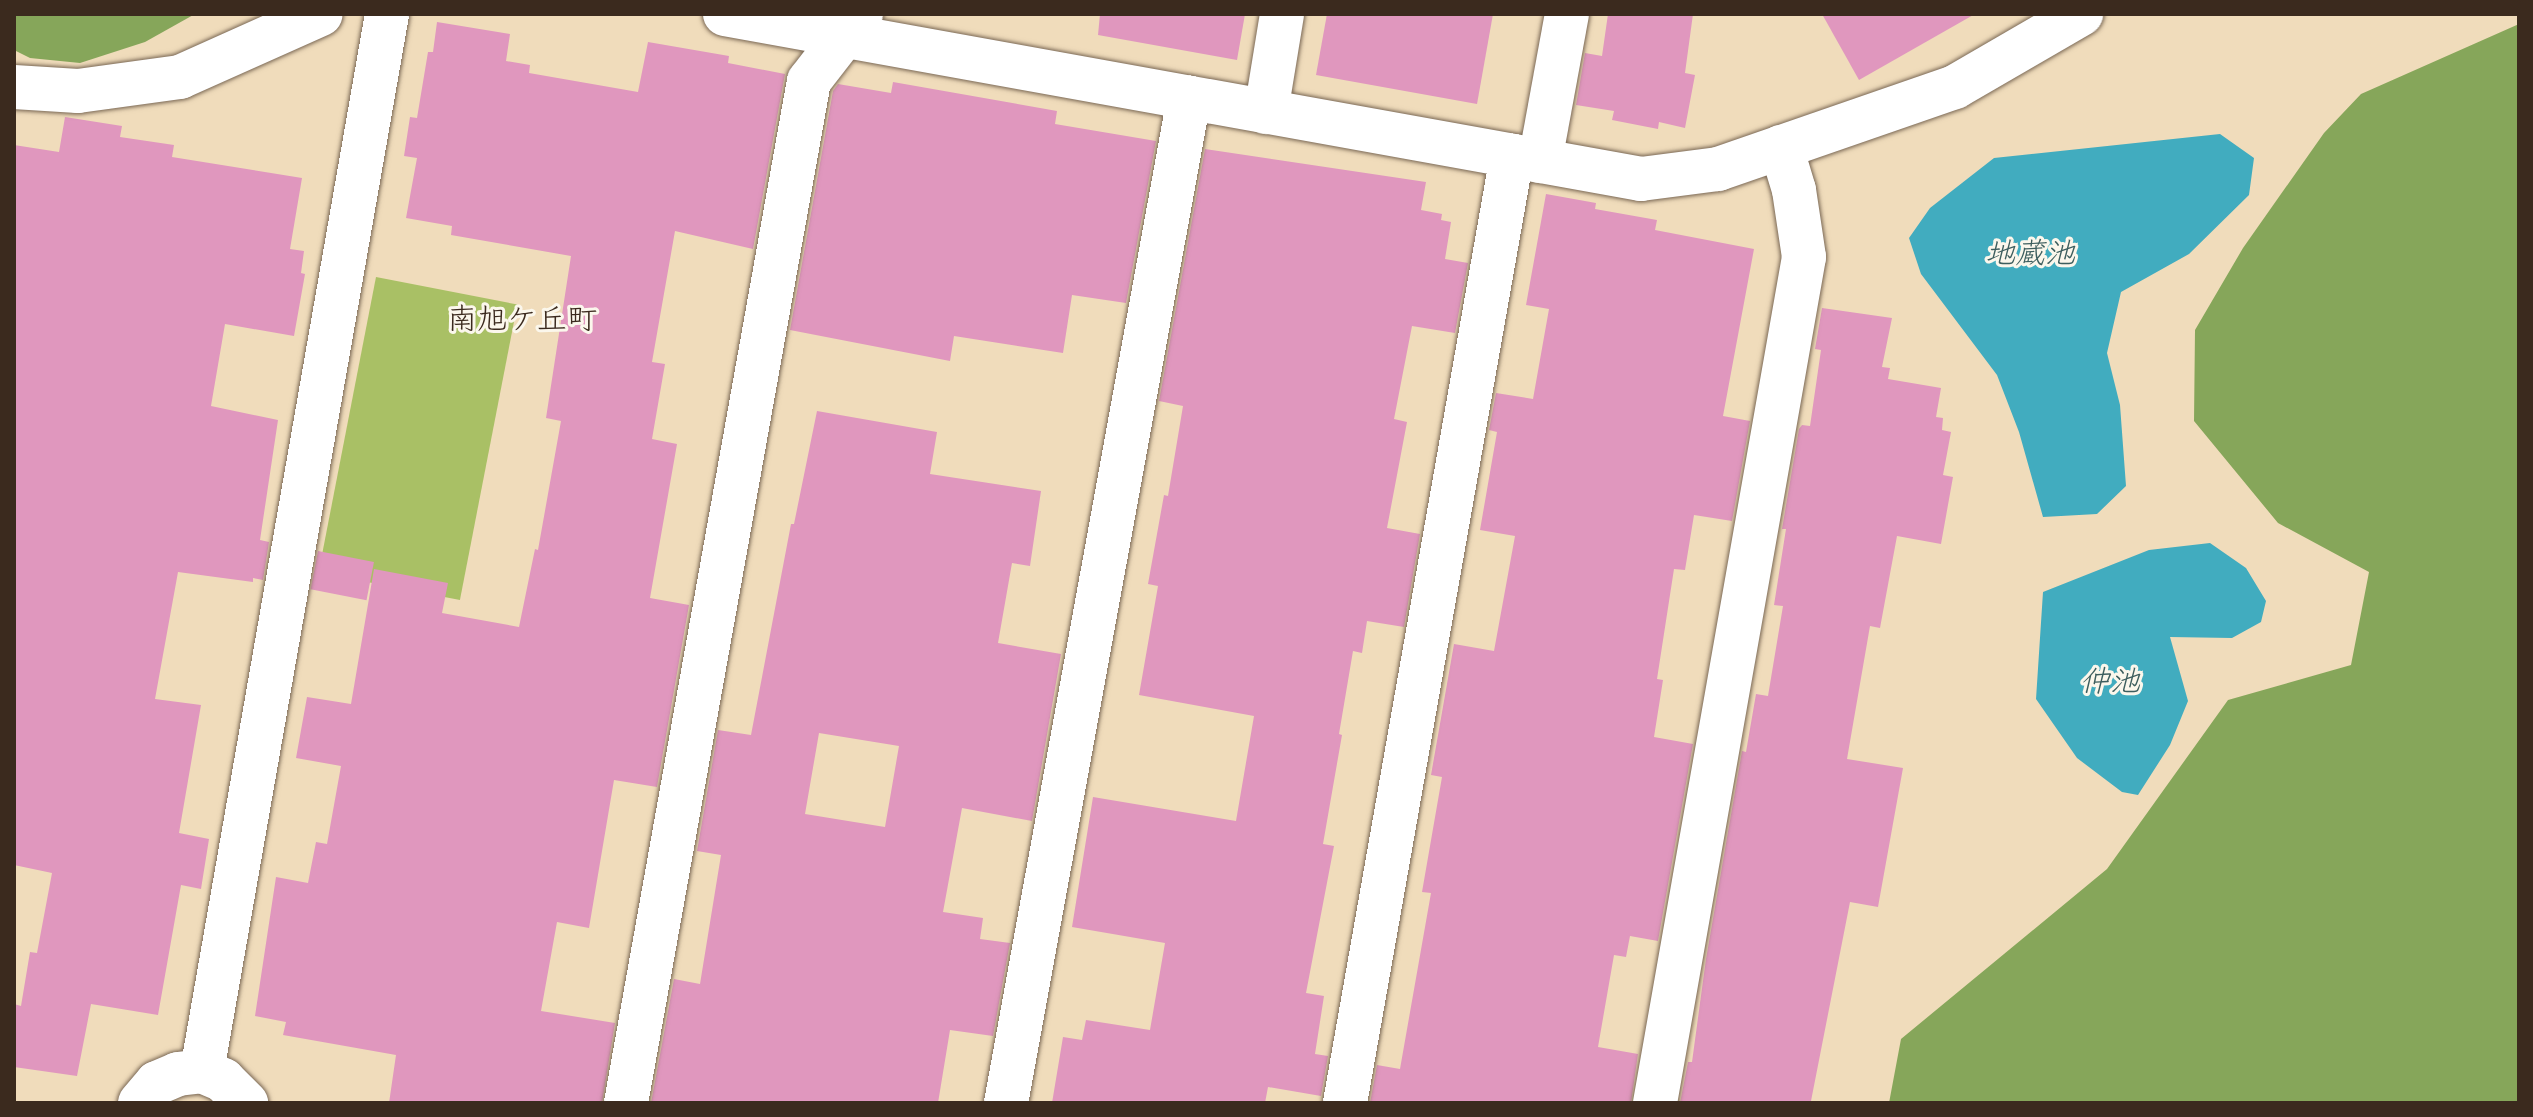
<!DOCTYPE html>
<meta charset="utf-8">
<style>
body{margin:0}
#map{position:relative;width:2533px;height:1117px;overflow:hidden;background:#f0dcbb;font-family:Kalam,"Klee One",sans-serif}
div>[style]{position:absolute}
.green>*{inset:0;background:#a9c065;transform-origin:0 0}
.forest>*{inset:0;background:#86a65a}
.water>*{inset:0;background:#41acbf}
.building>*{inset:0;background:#e097be;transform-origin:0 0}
.roads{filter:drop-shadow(0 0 2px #7a6855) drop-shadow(0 0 2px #7a6855)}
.minor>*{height:44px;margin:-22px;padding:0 22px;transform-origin:22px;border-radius:22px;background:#fff}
.tertiary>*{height:44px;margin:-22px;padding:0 22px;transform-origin:22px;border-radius:22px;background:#fff}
span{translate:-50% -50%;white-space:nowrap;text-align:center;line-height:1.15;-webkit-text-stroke:6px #fbf7ec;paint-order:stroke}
.water-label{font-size:30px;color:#3d5e5e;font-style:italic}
.neighbourhood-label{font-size:30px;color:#3b2a1e}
.frame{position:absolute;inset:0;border:16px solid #3b2a1e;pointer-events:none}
</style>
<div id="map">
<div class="green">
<div style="left:376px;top:277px;width:144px;height:301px;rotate:11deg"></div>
</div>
<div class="forest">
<div style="clip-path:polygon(14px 14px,195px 14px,145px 42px,80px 63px,30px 58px,14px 50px)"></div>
<div style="clip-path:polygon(2519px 24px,2519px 1103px,1889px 1103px,1901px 1039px,2107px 869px,2228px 700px,2351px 665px,2369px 572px,2278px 523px,2194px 421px,2195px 330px,2243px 248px,2324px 133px,2361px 94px)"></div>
</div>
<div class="water">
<div style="clip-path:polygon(2220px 134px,2254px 158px,2249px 195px,2189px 254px,2121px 292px,2107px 353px,2120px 405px,2126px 486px,2097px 514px,2043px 517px,2019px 432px,1997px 375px,1921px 274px,1909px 238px,1930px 208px,1994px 158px)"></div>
<div style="clip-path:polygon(2210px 543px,2246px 568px,2266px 601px,2261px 622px,2232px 638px,2170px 637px,2188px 701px,2170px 745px,2138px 795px,2122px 792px,2077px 758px,2036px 699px,2043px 592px,2149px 550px)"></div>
</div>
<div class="building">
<div style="clip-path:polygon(1100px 14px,1245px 14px,1237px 60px,1098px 35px)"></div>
<div style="clip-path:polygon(1327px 14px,1493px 14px,1477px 104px,1316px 75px)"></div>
<div style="clip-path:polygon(1608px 14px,1693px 14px,1685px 73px,1695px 75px,1685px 128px,1659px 122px,1658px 129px,1612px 120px,1614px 111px,1576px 105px,1585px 53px,1602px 56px)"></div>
<div style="clip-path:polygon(1822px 14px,1975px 14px,1859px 80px)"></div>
<div style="clip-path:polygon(437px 22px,510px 34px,506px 61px,530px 65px,529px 73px,638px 92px,648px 42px,729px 56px,728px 63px,785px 74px,753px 249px,675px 231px,652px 362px,665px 364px,652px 439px,677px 444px,650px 598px,689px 605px,657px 787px,614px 780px,589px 928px,557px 922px,541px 1011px,615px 1023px,602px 1103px,389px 1103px,396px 1055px,283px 1035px,286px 1022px,255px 1016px,276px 877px,308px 883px,316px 842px,327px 844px,341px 766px,296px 758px,307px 697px,351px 704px,374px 569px,448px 583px,442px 613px,519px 627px,535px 549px,538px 550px,561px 421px,546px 418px,571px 256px,451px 235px,452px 226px,406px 218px,417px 158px,404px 156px,410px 117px,417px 118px,428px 52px,433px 52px)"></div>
<div style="clip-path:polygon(893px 82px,1057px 111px,1055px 124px,1156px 141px,1126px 303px,1072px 295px,1063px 353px,954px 336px,950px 361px,790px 330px,833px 91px,838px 84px,891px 93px)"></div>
<div style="clip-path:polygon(65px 117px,122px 126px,120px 137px,174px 145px,172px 157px,302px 178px,290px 249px,304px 251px,301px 273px,305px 274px,294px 336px,225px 324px,211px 406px,278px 420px,260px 540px,269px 542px,263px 580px,253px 578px,253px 582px,178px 572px,155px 699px,201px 705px,179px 833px,209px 839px,201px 889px,181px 885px,158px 1015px,91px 1004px,77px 1076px,14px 1067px,14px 1004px,21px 1006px,30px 952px,37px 953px,52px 873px,14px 865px,14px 145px,59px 152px)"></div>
<div style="clip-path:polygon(1205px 149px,1426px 182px,1421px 210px,1442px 214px,1441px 220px,1451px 222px,1445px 259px,1468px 263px,1455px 333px,1412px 326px,1394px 419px,1407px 422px,1387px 528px,1420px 534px,1404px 627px,1367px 621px,1362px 653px,1353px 651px,1339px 734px,1342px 735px,1323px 844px,1334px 846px,1306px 993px,1324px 996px,1315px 1054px,1328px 1056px,1321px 1096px,1268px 1087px,1265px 1103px,1052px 1103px,1063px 1037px,1082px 1040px,1086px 1020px,1150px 1030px,1165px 943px,1072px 927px,1093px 797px,1236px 821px,1254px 716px,1139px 695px,1158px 586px,1148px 584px,1164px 495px,1168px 496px,1183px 406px,1159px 401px)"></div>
<div style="clip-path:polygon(1546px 194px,1596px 203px,1595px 209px,1657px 220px,1655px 230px,1754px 249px,1723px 416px,1750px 421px,1732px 521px,1694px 515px,1685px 570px,1674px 569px,1657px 679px,1663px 680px,1654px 737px,1693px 744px,1658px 941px,1630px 936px,1626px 957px,1614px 955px,1598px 1047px,1638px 1054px,1631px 1103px,1370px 1103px,1377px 1065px,1400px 1069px,1431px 893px,1422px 892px,1442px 777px,1431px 775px,1454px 644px,1494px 651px,1515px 536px,1480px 530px,1497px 432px,1489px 430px,1496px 393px,1533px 399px,1549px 309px,1526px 305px)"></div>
<div style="clip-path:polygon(1822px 308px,1892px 318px,1882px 367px,1890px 368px,1888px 379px,1941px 388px,1936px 417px,1943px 418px,1942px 430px,1951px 432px,1943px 475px,1953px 477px,1941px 544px,1897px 536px,1880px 628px,1870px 626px,1847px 759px,1903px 768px,1878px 907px,1850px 902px,1811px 1101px,1680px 1103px,1688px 1062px,1692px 1062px,1706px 959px,1742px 751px,1746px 752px,1756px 694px,1768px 696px,1783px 606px,1774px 605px,1786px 529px,1782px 529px,1799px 429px,1802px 425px,1810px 426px,1821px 350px,1815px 349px)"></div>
<div style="clip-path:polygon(evenodd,817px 411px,937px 432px,930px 474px,1041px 491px,1030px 566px,1012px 563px,998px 643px,1061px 654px,1032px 821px,962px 808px,943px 912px,983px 918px,980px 939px,1010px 943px,993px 1036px,950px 1030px,938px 1103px,651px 1103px,674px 979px,700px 984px,721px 855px,697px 851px,718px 730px,751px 735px,791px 524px,794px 524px,817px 411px,819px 733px,899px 746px,885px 827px,805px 814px,819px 733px)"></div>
<div style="left:318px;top:551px;width:57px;height:39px;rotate:11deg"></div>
</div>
<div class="roads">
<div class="minor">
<div style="left:1266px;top:112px;width:99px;rotate:-80.7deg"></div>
<div style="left:1540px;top:161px;width:149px;rotate:-79.6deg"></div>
<div style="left:626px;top:1103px;width:1038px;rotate:-79.85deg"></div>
<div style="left:809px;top:81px;width:85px;rotate:-52.2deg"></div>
<div style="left:1006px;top:1103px;width:1022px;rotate:-79.68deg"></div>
<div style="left:1345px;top:1103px;width:962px;rotate:-80deg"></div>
<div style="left:1655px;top:1103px;width:859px;rotate:-80.01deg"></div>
<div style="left:1804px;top:257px;width:68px;rotate:-98.5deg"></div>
<div style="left:1794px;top:190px;width:45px;rotate:-106.8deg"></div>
</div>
<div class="tertiary">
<div style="left:725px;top:14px;width:931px;rotate:10.21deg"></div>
<div style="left:1641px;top:179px;width:78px;rotate:-7.4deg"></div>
<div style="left:1718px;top:169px;width:251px;rotate:-19.1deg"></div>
<div style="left:1955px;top:87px;width:146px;rotate:-30.1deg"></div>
<div style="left:14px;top:87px;width:64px;rotate:3.6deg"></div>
<div style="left:78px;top:91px;width:103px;rotate:-7.8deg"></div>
<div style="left:180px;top:77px;width:154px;rotate:-24.1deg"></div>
<div style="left:202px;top:1071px;width:1073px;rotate:-80.07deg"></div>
<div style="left:140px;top:1103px;width:26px;rotate:-50deg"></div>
<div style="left:157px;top:1083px;width:23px;rotate:-23deg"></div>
<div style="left:178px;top:1074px;width:24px;rotate:-7deg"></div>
<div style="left:202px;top:1071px;width:23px;rotate:23deg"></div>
<div style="left:223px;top:1080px;width:33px;rotate:45deg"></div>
</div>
</div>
<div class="water-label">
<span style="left:2030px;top:255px">地蔵池</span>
<span style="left:2110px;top:683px">仲池</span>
</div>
<div class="neighbourhood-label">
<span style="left:522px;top:321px">南旭ケ丘町</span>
</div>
<div class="frame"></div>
</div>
